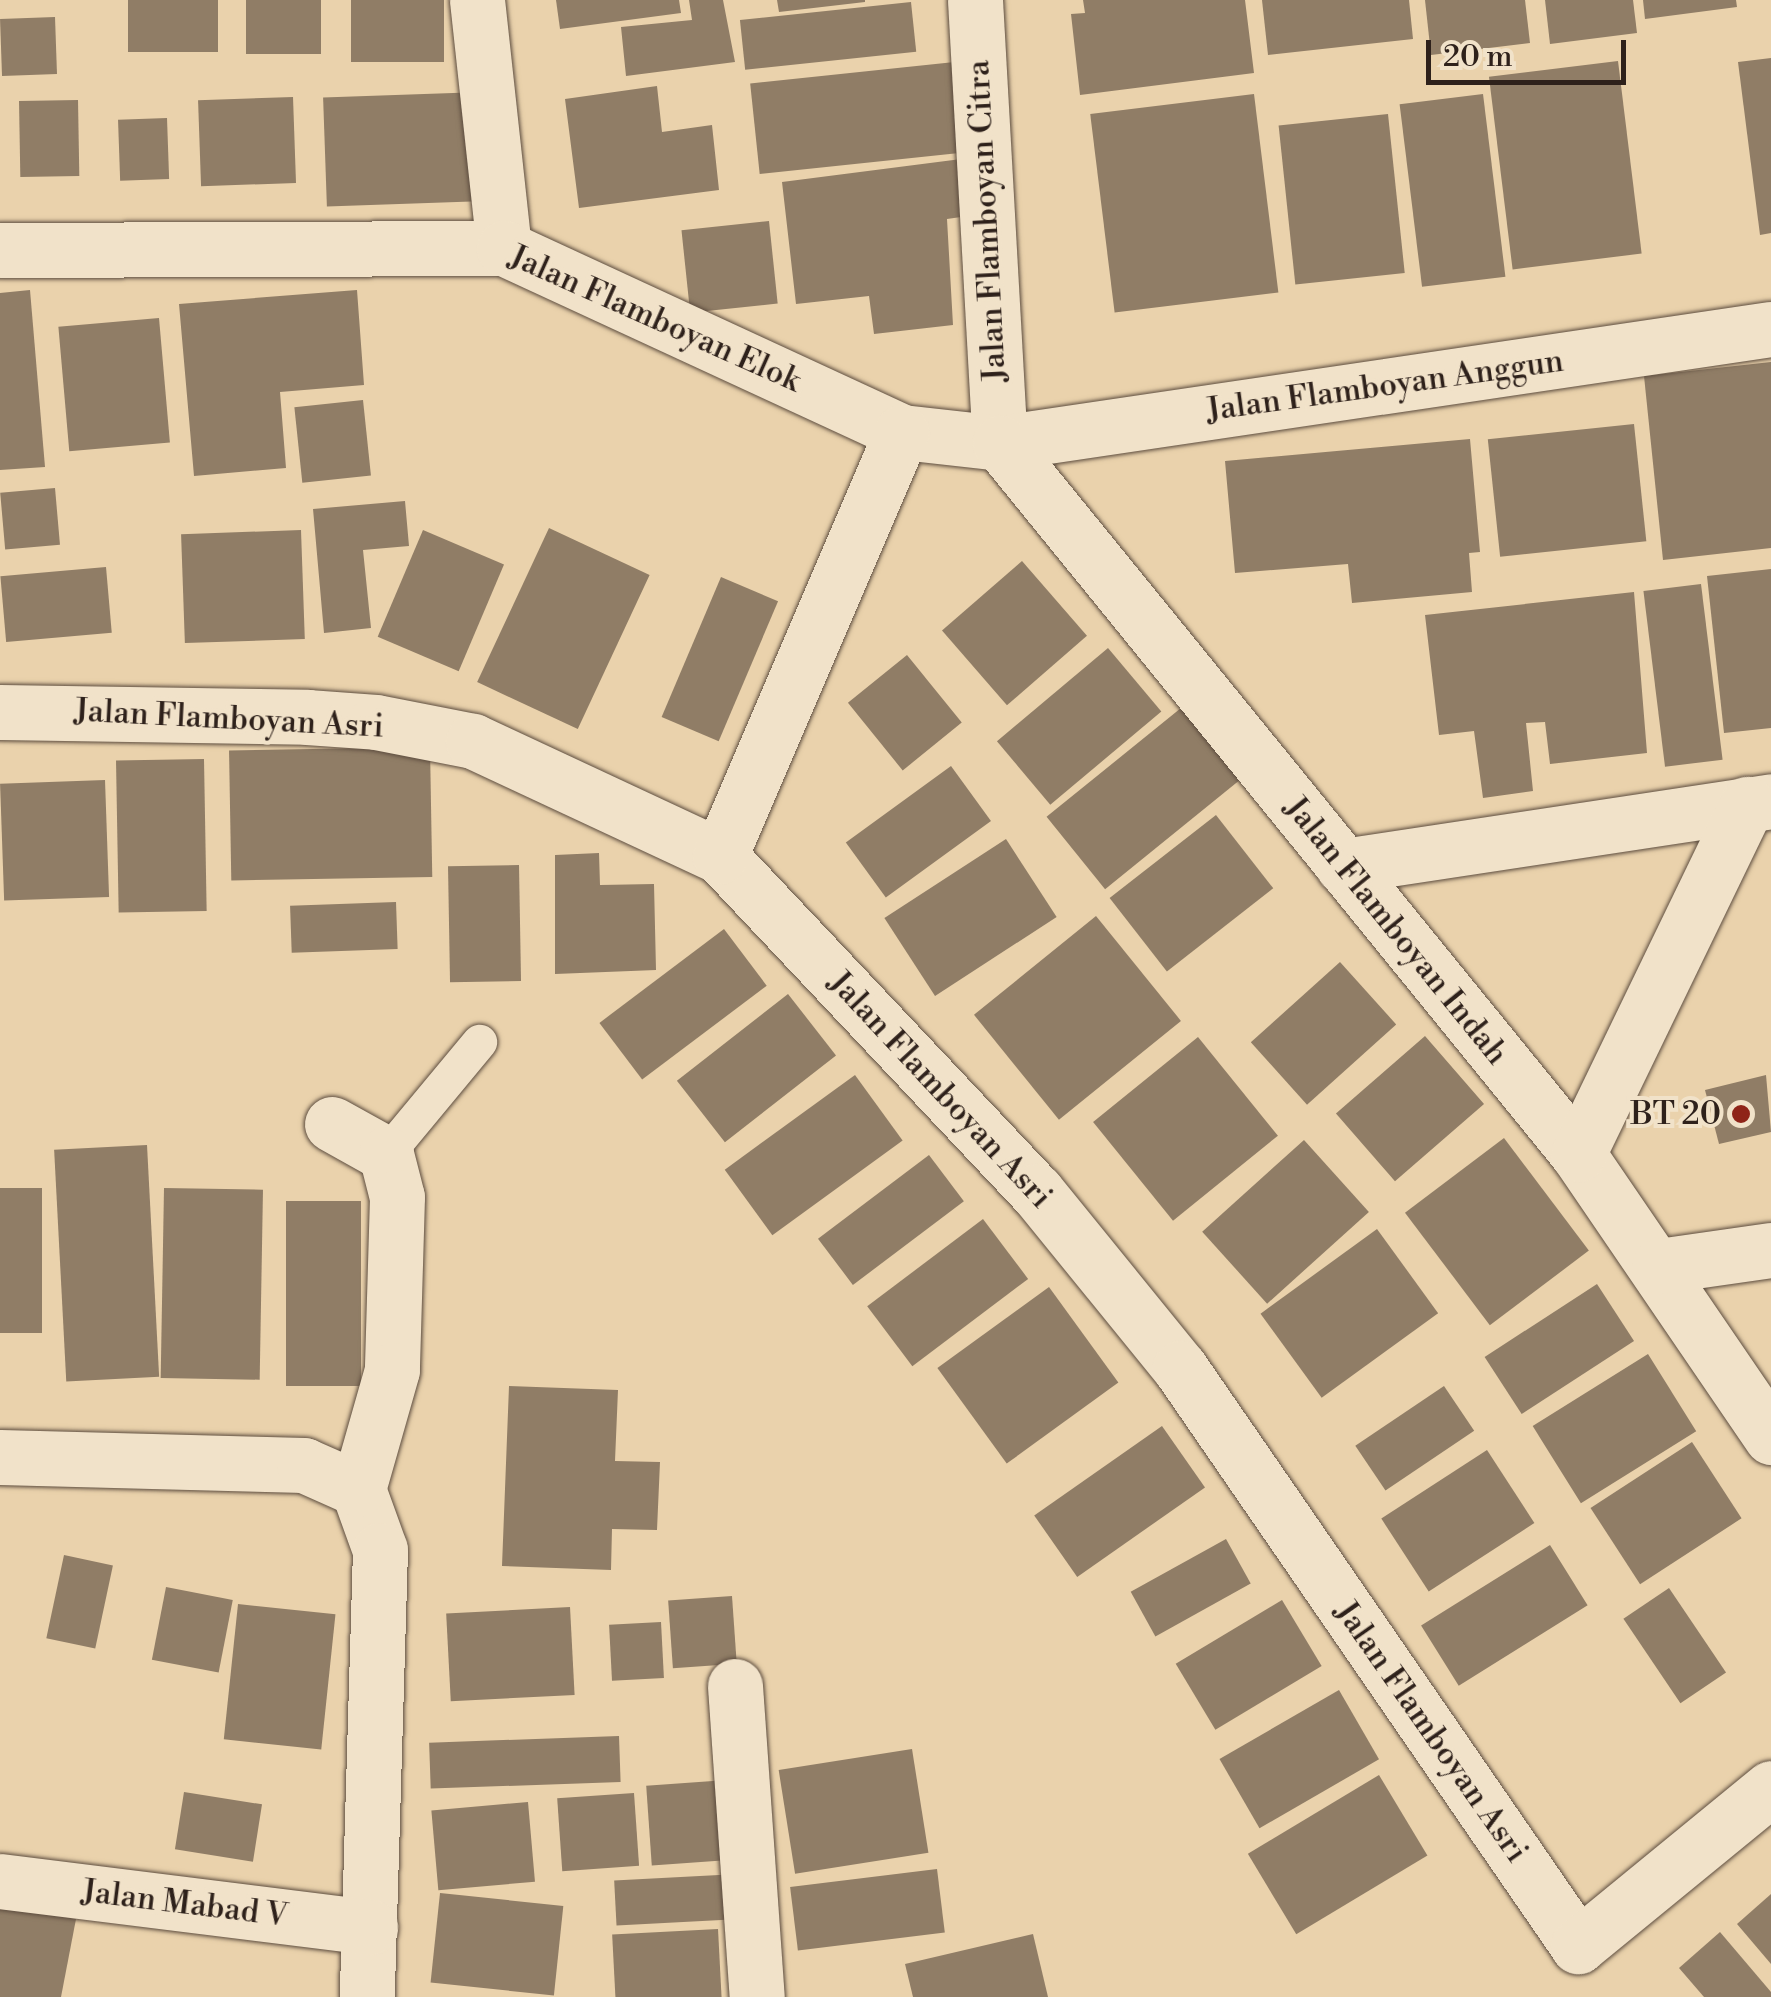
<!DOCTYPE html>
<style>
body{margin:0}
#map{position:relative;width:1771px;height:1997px;overflow:hidden;background:#ead2ac;font-family:"Libre Bodoni",serif}
div>[style]{position:absolute}
.building>*{inset:0;background:#907d66;transform-origin:0 0}
.roads{filter:drop-shadow(0 0 2px #5d4d3f) drop-shadow(0 0 2px #5d4d3f)}
.service>*{height:35px;margin:-17.5px;padding:0 17.5px;transform-origin:17.5px;border-radius:17.5px;background:#f1e2c9}
.minor>*{height:55px;margin:-27.5px;padding:0 27.5px;transform-origin:27.5px;border-radius:27.5px;background:#f1e2c9}
.dots>*{width:28px;height:28px;translate:-50% -50%;box-sizing:border-box;border:5px solid #f1e2c9;border-radius:50%}
span{translate:-50% -50%;white-space:nowrap;text-align:center;line-height:1.15;-webkit-text-stroke:8px #f1e2c9;paint-order:stroke}
.street-label{font-size:32px;color:#2e211b}
.poi-label{font-size:32px;color:#2e211b}
.right{translate:-100% -50%;text-align:right}
.scale{position:absolute;left:1426px;top:40px;width:200px;height:45px;box-sizing:border-box;border:5px solid #2e211b;border-top:0;padding-left:12px;font-size:30px;line-height:35px;white-space:nowrap;color:#2e211b;-webkit-text-stroke:8px #f1e2c9;paint-order:stroke}
</style>
<div id="map">
<div class="building">
<div style="left:128px;top:0;width:90px;height:52px"></div>
<div style="left:246px;top:0;width:75px;height:54px"></div>
<div style="left:351px;top:0;width:93px;height:62px"></div>
<div style="clip-path:polygon(556px 0,679px 0,681px 13px,560px 29px)"></div>
<div style="clip-path:polygon(689px 0,723px 0,735px 62px,626px 76px,621px 27px,692px 20px)"></div>
<div style="clip-path:polygon(777px 0,865px 0,865px 2px,779px 12px)"></div>
<div style="clip-path:polygon(1083px 0,1245px 0,1254px 73px,1080px 95px,1071px 14px,1085px 13px)"></div>
<div style="clip-path:polygon(1262px 0,1409px 0,1413px 39px,1268px 55px)"></div>
<div style="clip-path:polygon(1425px 0,1525px 0,1530px 43px,1431px 55px)"></div>
<div style="clip-path:polygon(1545px 0,1633px 0,1637px 33px,1550px 44px)"></div>
<div style="clip-path:polygon(1643px 0,1736px 0,1737px 7px,1645px 19px)"></div>
<div style="left:911px;top:2px;width:50px;height:172px;rotate:84deg"></div>
<div style="left:55px;top:17px;width:57px;height:55px;rotate:88deg"></div>
<div style="clip-path:polygon(1771px 58px,1771px 233px,1760px 235px,1738px 62px)"></div>
<div style="left:964px;top:61px;width:91px;height:215px;rotate:84deg"></div>
<div style="left:1618px;top:61px;width:194px;height:130px;rotate:83deg"></div>
<div style="clip-path:polygon(657px 86px,662px 132px,712px 125px,719px 190px,579px 208px,565px 99px)"></div>
<div style="left:482px;top:92px;width:109px;height:159px;rotate:88deg"></div>
<div style="left:1254px;top:94px;width:200px;height:165px;rotate:83deg"></div>
<div style="left:1483px;top:94px;width:184px;height:84px;rotate:83deg"></div>
<div style="left:293px;top:97px;width:86px;height:95px;rotate:88deg"></div>
<div style="left:78px;top:100px;width:76px;height:59px;rotate:89deg"></div>
<div style="left:1388px;top:114px;width:160px;height:110px;rotate:84deg"></div>
<div style="left:167px;top:118px;width:61px;height:49px;rotate:88deg"></div>
<div style="clip-path:polygon(969px 158px,975px 215px,947px 219px,953px 325px,874px 334px,869px 296px,796px 304px,782px 182px)"></div>
<div style="left:769px;top:221px;width:83px;height:88px;rotate:84deg"></div>
<div style="clip-path:polygon(30px 290px,45px 467px,0 470px,0 293px)"></div>
<div style="clip-path:polygon(357px 290px,364px 385px,280px 392px,286px 468px,194px 476px,179px 304px)"></div>
<div style="left:159px;top:318px;width:125px;height:101px;rotate:85deg"></div>
<div style="clip-path:polygon(1771px 362px,1771px 548px,1663px 560px,1644px 376px)"></div>
<div style="left:363px;top:400px;width:76px;height:69px;rotate:84deg"></div>
<div style="left:1634px;top:424px;width:118px;height:147px;rotate:84deg"></div>
<div style="clip-path:polygon(1470px 439px,1480px 552px,1469px 553px,1472px 592px,1352px 603px,1348px 564px,1235px 573px,1225px 461px)"></div>
<div style="left:55px;top:488px;width:57px;height:55px;rotate:85deg"></div>
<div style="clip-path:polygon(405px 501px,409px 546px,363px 550px,371px 628px,324px 633px,313px 509px)"></div>
<div style="left:549px;top:528px;width:111px;height:170px;rotate:25deg"></div>
<div style="left:301px;top:530px;width:109px;height:120px;rotate:88deg"></div>
<div style="left:423px;top:530px;width:88px;height:116px;rotate:23deg"></div>
<div style="left:1022px;top:561px;width:99px;height:106px;rotate:49deg"></div>
<div style="left:106px;top:567px;width:66px;height:106px;rotate:85deg"></div>
<div style="clip-path:polygon(1771px 569px,1771px 728px,1724px 733px,1707px 576px)"></div>
<div style="left:721px;top:577px;width:62px;height:152px;rotate:23deg"></div>
<div style="left:1701px;top:584px;width:177px;height:58px;rotate:83deg"></div>
<div style="clip-path:polygon(1634px 592px,1647px 753px,1550px 764px,1545px 722px,1526px 723px,1533px 791px,1483px 798px,1474px 731px,1439px 735px,1425px 615px)"></div>
<div style="left:1108px;top:648px;width:83px;height:145px;rotate:50deg"></div>
<div style="left:907px;top:655px;width:87px;height:76px;rotate:51deg"></div>
<div style="left:1181px;top:708px;width:93px;height:173px;rotate:51deg"></div>
<div style="left:430px;top:747px;width:130px;height:201px;rotate:89deg"></div>
<div style="left:204px;top:759px;width:152px;height:88px;rotate:89deg"></div>
<div style="left:951px;top:766px;width:68px;height:130px;rotate:54deg"></div>
<div style="left:105px;top:780px;width:117px;height:105px;rotate:88deg"></div>
<div style="left:1216px;top:815px;width:93px;height:135px;rotate:52deg"></div>
<div style="left:1006px;top:839px;width:93px;height:145px;rotate:57deg"></div>
<div style="clip-path:polygon(599px 853px,600px 885px,654px 884px,656px 970px,555px 974px,555px 855px)"></div>
<div style="left:519px;top:865px;width:116px;height:71px;rotate:89deg"></div>
<div style="left:396px;top:902px;width:47px;height:106px;rotate:88deg"></div>
<div style="left:1096px;top:916px;width:135px;height:157px;rotate:51deg"></div>
<div style="left:724px;top:929px;width:71px;height:156px;rotate:53deg"></div>
<div style="left:1340px;top:962px;width:84px;height:120px;rotate:48deg"></div>
<div style="left:788px;top:994px;width:78px;height:141px;rotate:52deg"></div>
<div style="left:1425px;top:1036px;width:90px;height:118px;rotate:49deg"></div>
<div style="left:1198px;top:1037px;width:127px;height:135px;rotate:51deg"></div>
<div style="left:855px;top:1075px;width:81px;height:161px;rotate:54deg"></div>
<div style="clip-path:polygon(1766px 1075px,1771px 1132px,1719px 1144px,1705px 1090px)"></div>
<div style="left:1504px;top:1138px;width:141px;height:124px;rotate:53deg"></div>
<div style="left:1304px;top:1140px;width:97px;height:137px;rotate:48deg"></div>
<div style="left:147px;top:1145px;width:232px;height:93px;rotate:87deg"></div>
<div style="left:929px;top:1155px;width:58px;height:139px;rotate:53deg"></div>
<div style="left:0;top:1188px;width:42px;height:145px"></div>
<div style="left:164px;top:1188px;width:99px;height:190px;rotate:1deg"></div>
<div style="left:286px;top:1201px;width:75px;height:185px"></div>
<div style="left:983px;top:1219px;width:75px;height:145px;rotate:53deg"></div>
<div style="left:1377px;top:1229px;width:104px;height:144px;rotate:54deg"></div>
<div style="left:1597px;top:1284px;width:68px;height:134px;rotate:57deg"></div>
<div style="left:1049px;top:1287px;width:118px;height:138px;rotate:54deg"></div>
<div style="left:1648px;top:1354px;width:91px;height:136px;rotate:58deg"></div>
<div style="clip-path:polygon(509px 1386px,618px 1390px,615px 1461px,660px 1462px,657px 1530px,612px 1529px,611px 1570px,502px 1566px)"></div>
<div style="left:1444px;top:1386px;width:54px;height:107px;rotate:56deg"></div>
<div style="left:1162px;top:1426px;width:75px;height:156px;rotate:55deg"></div>
<div style="left:1692px;top:1442px;width:91px;height:121px;rotate:57deg"></div>
<div style="left:1487px;top:1450px;width:87px;height:126px;rotate:57deg"></div>
<div style="left:1226px;top:1539px;width:51px;height:109px;rotate:61deg"></div>
<div style="left:1550px;top:1545px;width:71px;height:152px;rotate:58deg"></div>
<div style="left:64px;top:1555px;width:50px;height:85px;rotate:12deg"></div>
<div style="left:166px;top:1587px;width:68px;height:74px;rotate:11deg"></div>
<div style="left:1669px;top:1588px;width:102px;height:55px;rotate:56deg"></div>
<div style="left:732px;top:1596px;width:68px;height:64px;rotate:86deg"></div>
<div style="left:1282px;top:1600px;width:77px;height:124px;rotate:59deg"></div>
<div style="left:238px;top:1604px;width:98px;height:136px;rotate:6deg"></div>
<div style="left:570px;top:1607px;width:88px;height:124px;rotate:87deg"></div>
<div style="left:661px;top:1622px;width:56px;height:52px;rotate:87deg"></div>
<div style="left:1339px;top:1690px;width:80px;height:138px;rotate:60deg"></div>
<div style="left:619px;top:1736px;width:46px;height:190px;rotate:88deg"></div>
<div style="left:912px;top:1749px;width:105px;height:135px;rotate:81deg"></div>
<div style="left:1379px;top:1775px;width:94px;height:153px;rotate:59deg"></div>
<div style="left:727px;top:1780px;width:80px;height:81px;rotate:86deg"></div>
<div style="left:184px;top:1792px;width:79px;height:58px;rotate:9deg"></div>
<div style="left:634px;top:1793px;width:73px;height:77px;rotate:86deg"></div>
<div style="left:528px;top:1802px;width:80px;height:97px;rotate:85deg"></div>
<div style="left:937px;top:1869px;width:64px;height:148px;rotate:83deg"></div>
<div style="left:738px;top:1874px;width:45px;height:124px;rotate:87deg"></div>
<div style="left:440px;top:1893px;width:124px;height:90px;rotate:6deg"></div>
<div style="clip-path:polygon(1771px 1894px,1771px 1964px,1737px 1924px)"></div>
<div style="clip-path:polygon(0 1904px,76px 1919px,61px 1997px,0 1997px)"></div>
<div style="left:718px;top:1929px;width:68px;height:106px;rotate:87deg"></div>
<div style="clip-path:polygon(1720px 1932px,1771px 1992px,1771px 1997px,1704px 1997px,1679px 1968px)"></div>
<div style="clip-path:polygon(1033px 1934px,1048px 1997px,913px 1997px,905px 1964px)"></div>
</div>
<div class="roads">
<div class="service">
<div style="left:386px;top:1154px;width:146px;rotate:-50.3deg"></div>
</div>
<div class="minor">
<div style="left:477px;top:0;width:249px;rotate:83.8deg"></div>
<div style="left:975px;top:0;width:444px;rotate:86.8deg"></div>
<div style="left:0;top:250px;width:504px;rotate:-0.23deg"></div>
<div style="left:504px;top:248px;width:438px;rotate:24.8deg"></div>
<div style="left:902px;top:432px;width:99px;rotate:6.4deg"></div>
<div style="left:1000px;top:443px;width:779px;rotate:-8.41deg"></div>
<div style="left:1000px;top:443px;width:916px;rotate:50.89deg"></div>
<div style="left:1578px;top:1154px;width:343px;rotate:55.7deg"></div>
<div style="left:0;top:712px;width:307px;rotate:0.9deg"></div>
<div style="left:307px;top:717px;width:69px;rotate:4.1deg"></div>
<div style="left:376px;top:722px;width:99px;rotate:11.1deg"></div>
<div style="left:473px;top:741px;width:272px;rotate:25deg"></div>
<div style="left:720px;top:856px;width:461px;rotate:46.7deg"></div>
<div style="left:1036px;top:1191px;width:228px;rotate:50.9deg"></div>
<div style="left:1180px;top:1368px;width:702px;rotate:55.45deg"></div>
<div style="left:1578px;top:1946px;width:249px;rotate:-39.3deg"></div>
<div style="left:720px;top:856px;width:461px;rotate:-66.8deg"></div>
<div style="left:1343px;top:866px;width:433px;rotate:-8.6deg"></div>
<div style="left:332px;top:1124px;width:62px;rotate:29.1deg"></div>
<div style="left:386px;top:1154px;width:44px;rotate:75.7deg"></div>
<div style="left:397px;top:1197px;width:173px;rotate:91.7deg"></div>
<div style="left:392px;top:1370px;width:124px;rotate:105.9deg"></div>
<div style="left:358px;top:1489px;width:65px;rotate:70.2deg"></div>
<div style="left:380px;top:1550px;width:447px;rotate:91.7deg"></div>
<div style="left:1578px;top:1154px;width:389px;rotate:-64.2deg"></div>
<div style="left:1659px;top:1266px;width:113px;rotate:-8.1deg"></div>
<div style="left:0;top:1457px;width:304px;rotate:1.5deg"></div>
<div style="left:304px;top:1465px;width:59px;rotate:24deg"></div>
<div style="left:735px;top:1686px;width:312px;rotate:86deg"></div>
<div style="left:0;top:1881px;width:373px;rotate:7.1deg"></div>
</div>
</div>
<div class="dots">
<div style="left:1741px;top:1114px;background:#8f2418"></div>
</div>
<div class="street-label">
<span style="left:987px;top:221px;rotate:-93deg">Jalan Flamboyan Citra</span>
<span style="left:655px;top:319px;rotate:24deg">Jalan Flamboyan Elok</span>
<span style="left:1385px;top:386px;rotate:-8deg">Jalan Flamboyan Anggun</span>
<span style="left:229px;top:719px;rotate:3deg">Jalan Flamboyan Asri</span>
<span style="left:1396px;top:931px;rotate:51deg">Jalan Flamboyan Indah</span>
<span style="left:940px;top:1090px;rotate:47deg">Jalan Flamboyan Asri</span>
<span style="left:1431px;top:1732px;rotate:55deg">Jalan Flamboyan Asri</span>
<span style="left:185px;top:1904px;rotate:7deg">Jalan Mabad V</span>
</div>
<div class="poi-label">
<span class="right" style="left:1721px;top:1114px">BT 20</span>
</div>
<div class="scale">20 m</div>
</div>
